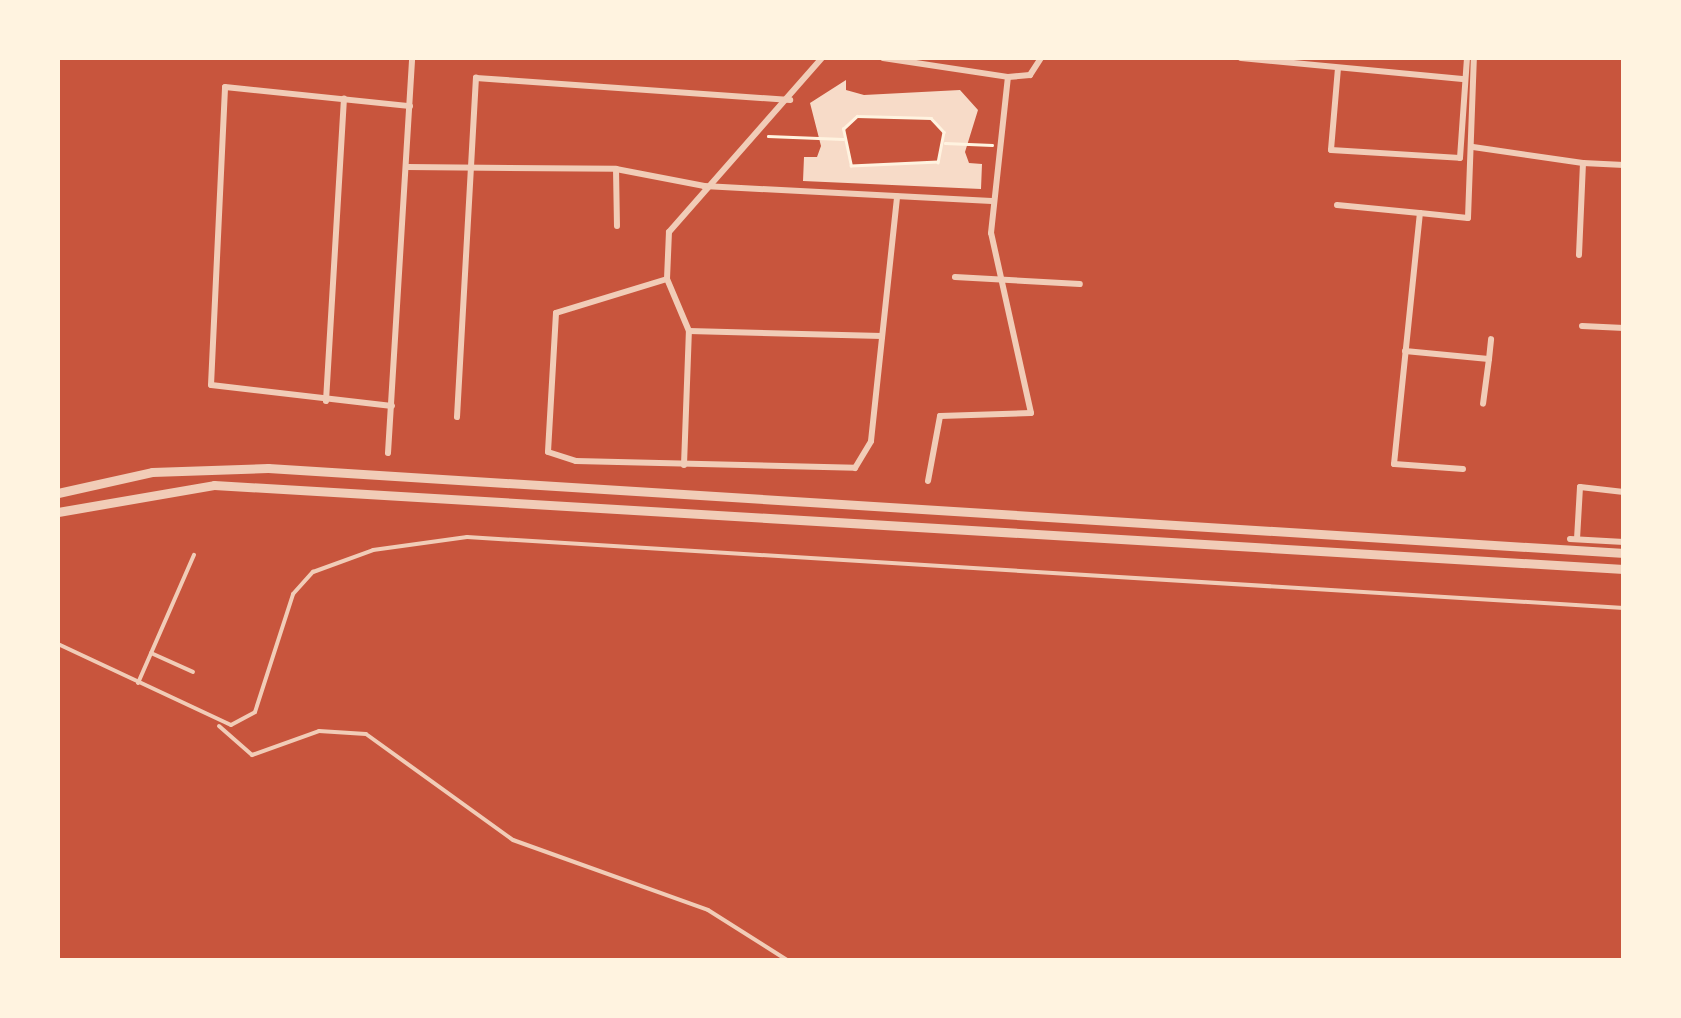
<!DOCTYPE html>
<style>
body{margin:0}
#map{position:relative;width:1681px;height:1018px;overflow:hidden;background:#c8553d;font-family:Inter,sans-serif}
div>[style]{position:absolute}
.building>*{inset:0;background:#f7dbc8}
.path>*{height:2.5px;margin:-1.25px;padding:0 1.25px;transform-origin:1.25px;border-radius:1.25px;background:#fff3e0}
.service>*{height:4px;margin:-2px;padding:0 2px;transform-origin:2px;border-radius:2px;background:#f1ccb7}
.minor>*{height:6px;margin:-3px;padding:0 3px;transform-origin:3px;border-radius:3px;background:#f1ccb7}
.tertiary>*{height:9px;margin:-4.5px;padding:0 4.5px;transform-origin:4.5px;border-radius:4.5px;background:#f1ccb7}
span{translate:-50% -50%;white-space:nowrap;text-align:center;line-height:1.15;-webkit-text-stroke:8px #fff3e0;paint-order:stroke}
.frame{position:absolute;inset:0;border:60px solid #fff3e0;pointer-events:none}
</style>
<div id="map">
<div class="building">
<div style="clip-path:polygon(evenodd,846px 80px,846px 90px,864px 95px,960px 90px,978px 110px,965px 152px,969px 163px,982px 164px,981px 189px,803px 181px,804px 157px,817px 157px,821px 146px,810px 103px,846px 80px,857px 116px,931px 118px,944px 132px,938px 162px,851px 166px,843px 129px,857px 116px)"></div>
</div>
<div class="path">
<div style="left:857px;top:116px;width:74px;rotate:1.5deg"></div>
<div style="left:931px;top:118px;width:19px;rotate:47deg"></div>
<div style="left:944px;top:132px;width:31px;rotate:101deg"></div>
<div style="left:938px;top:162px;width:87px;rotate:177.4deg"></div>
<div style="left:851px;top:166px;width:38px;rotate:-102deg"></div>
<div style="left:843px;top:129px;width:19px;rotate:-43deg"></div>
<div style="left:768px;top:136px;width:75px;rotate:2.3deg"></div>
<div style="left:945px;top:143px;width:47px;rotate:2.4deg"></div>
</div>
<div class="service">
<div style="left:58px;top:644px;width:191px;rotate:25.1deg"></div>
<div style="left:231px;top:725px;width:27px;rotate:-28deg"></div>
<div style="left:255px;top:712px;width:124px;rotate:-72.1deg"></div>
<div style="left:293px;top:594px;width:30px;rotate:-48deg"></div>
<div style="left:313px;top:572px;width:64px;rotate:-20.1deg"></div>
<div style="left:373px;top:550px;width:95px;rotate:-7.9deg"></div>
<div style="left:467px;top:537px;width:1159px;rotate:3.51deg"></div>
<div style="left:151px;top:653px;width:46px;rotate:24.3deg"></div>
<div style="left:138px;top:683px;width:140px;rotate:-66.4deg"></div>
<div style="left:219px;top:726px;width:44px;rotate:41.3deg"></div>
<div style="left:252px;top:755px;width:71px;rotate:-19.7deg"></div>
<div style="left:319px;top:731px;width:47px;rotate:3.7deg"></div>
<div style="left:366px;top:734px;width:181px;rotate:35.8deg"></div>
<div style="left:513px;top:840px;width:207px;rotate:19.7deg"></div>
<div style="left:708px;top:910px;width:93px;rotate:32.3deg"></div>
</div>
<div class="minor">
<div style="left:883px;top:58px;width:126px;rotate:8.6deg"></div>
<div style="left:1008px;top:77px;width:22px;rotate:-5deg"></div>
<div style="left:1030px;top:75px;width:20px;rotate:-57deg"></div>
<div style="left:1241px;top:58px;width:225px;rotate:5.4deg"></div>
<div style="left:1338px;top:68px;width:82px;rotate:94.9deg"></div>
<div style="left:1331px;top:150px;width:129px;rotate:3.5deg"></div>
<div style="left:1460px;top:158px;width:100px;rotate:-86deg"></div>
<div style="left:1473px;top:147px;width:111px;rotate:8.3deg"></div>
<div style="left:1583px;top:163px;width:92px;rotate:92.5deg"></div>
<div style="left:1583px;top:163px;width:41px;rotate:2.8deg"></div>
<div style="left:407px;top:167px;width:209px;rotate:0.5deg"></div>
<div style="left:616px;top:169px;width:90px;rotate:10.9deg"></div>
<div style="left:704px;top:186px;width:288px;rotate:3deg"></div>
<div style="left:616px;top:169px;width:57px;rotate:89deg"></div>
<div style="left:1337px;top:205px;width:83px;rotate:5.5deg"></div>
<div style="left:955px;top:277px;width:125px;rotate:3.2deg"></div>
<div style="left:667px;top:279px;width:116px;rotate:163deg"></div>
<div style="left:556px;top:313px;width:139px;rotate:93.3deg"></div>
<div style="left:548px;top:452px;width:29px;rotate:18deg"></div>
<div style="left:576px;top:461px;width:279px;rotate:1.4deg"></div>
<div style="left:855px;top:468px;width:31px;rotate:-59deg"></div>
<div style="left:871px;top:441px;width:246px;rotate:-83.9deg"></div>
<div style="left:1582px;top:326px;width:42px;rotate:2.7deg"></div>
<div style="left:689px;top:331px;width:193px;rotate:1.5deg"></div>
<div style="left:1405px;top:351px;width:84px;rotate:5.4deg"></div>
<div style="left:1489px;top:359px;width:45px;rotate:97.6deg"></div>
<div style="left:1489px;top:359px;width:20px;rotate:-84deg"></div>
<div style="left:326px;top:401px;width:303px;rotate:-86.6deg"></div>
<div style="left:392px;top:406px;width:182px;rotate:-173.4deg"></div>
<div style="left:211px;top:385px;width:298px;rotate:-87.3deg"></div>
<div style="left:225px;top:87px;width:186px;rotate:5.9deg"></div>
<div style="left:457px;top:417px;width:340px;rotate:-86.8deg"></div>
<div style="left:476px;top:78px;width:315px;rotate:4deg"></div>
<div style="left:388px;top:453px;width:396px;rotate:-86.5deg"></div>
<div style="left:684px;top:465px;width:134px;rotate:-87.9deg"></div>
<div style="left:689px;top:331px;width:56px;rotate:-112.9deg"></div>
<div style="left:667px;top:279px;width:47px;rotate:-87.6deg"></div>
<div style="left:669px;top:232px;width:232px;rotate:-48.7deg"></div>
<div style="left:1463px;top:469px;width:69px;rotate:-175.9deg"></div>
<div style="left:1394px;top:464px;width:252px;rotate:-84.1deg"></div>
<div style="left:1420px;top:213px;width:48px;rotate:5.9deg"></div>
<div style="left:1468px;top:218px;width:160px;rotate:-87.9deg"></div>
<div style="left:928px;top:481px;width:66px;rotate:-79.5deg"></div>
<div style="left:940px;top:416px;width:91px;rotate:-1.9deg"></div>
<div style="left:1031px;top:413px;width:184px;rotate:-102.5deg"></div>
<div style="left:991px;top:233px;width:157px;rotate:-83.8deg"></div>
<div style="left:1570px;top:539px;width:54px;rotate:3.2deg"></div>
<div style="left:1577px;top:539px;width:52px;rotate:-86.7deg"></div>
<div style="left:1580px;top:487px;width:44px;rotate:6.5deg"></div>
</div>
<div class="tertiary">
<div style="left:58px;top:493px;width:96px;rotate:-12.6deg"></div>
<div style="left:152px;top:472px;width:116px;rotate:-2deg"></div>
<div style="left:268px;top:468px;width:1359px;rotate:3.59deg"></div>
<div style="left:58px;top:512px;width:158px;rotate:-9.8deg"></div>
<div style="left:214px;top:485px;width:1412px;rotate:3.41deg"></div>
</div>
<div class="frame"></div>
</div>
